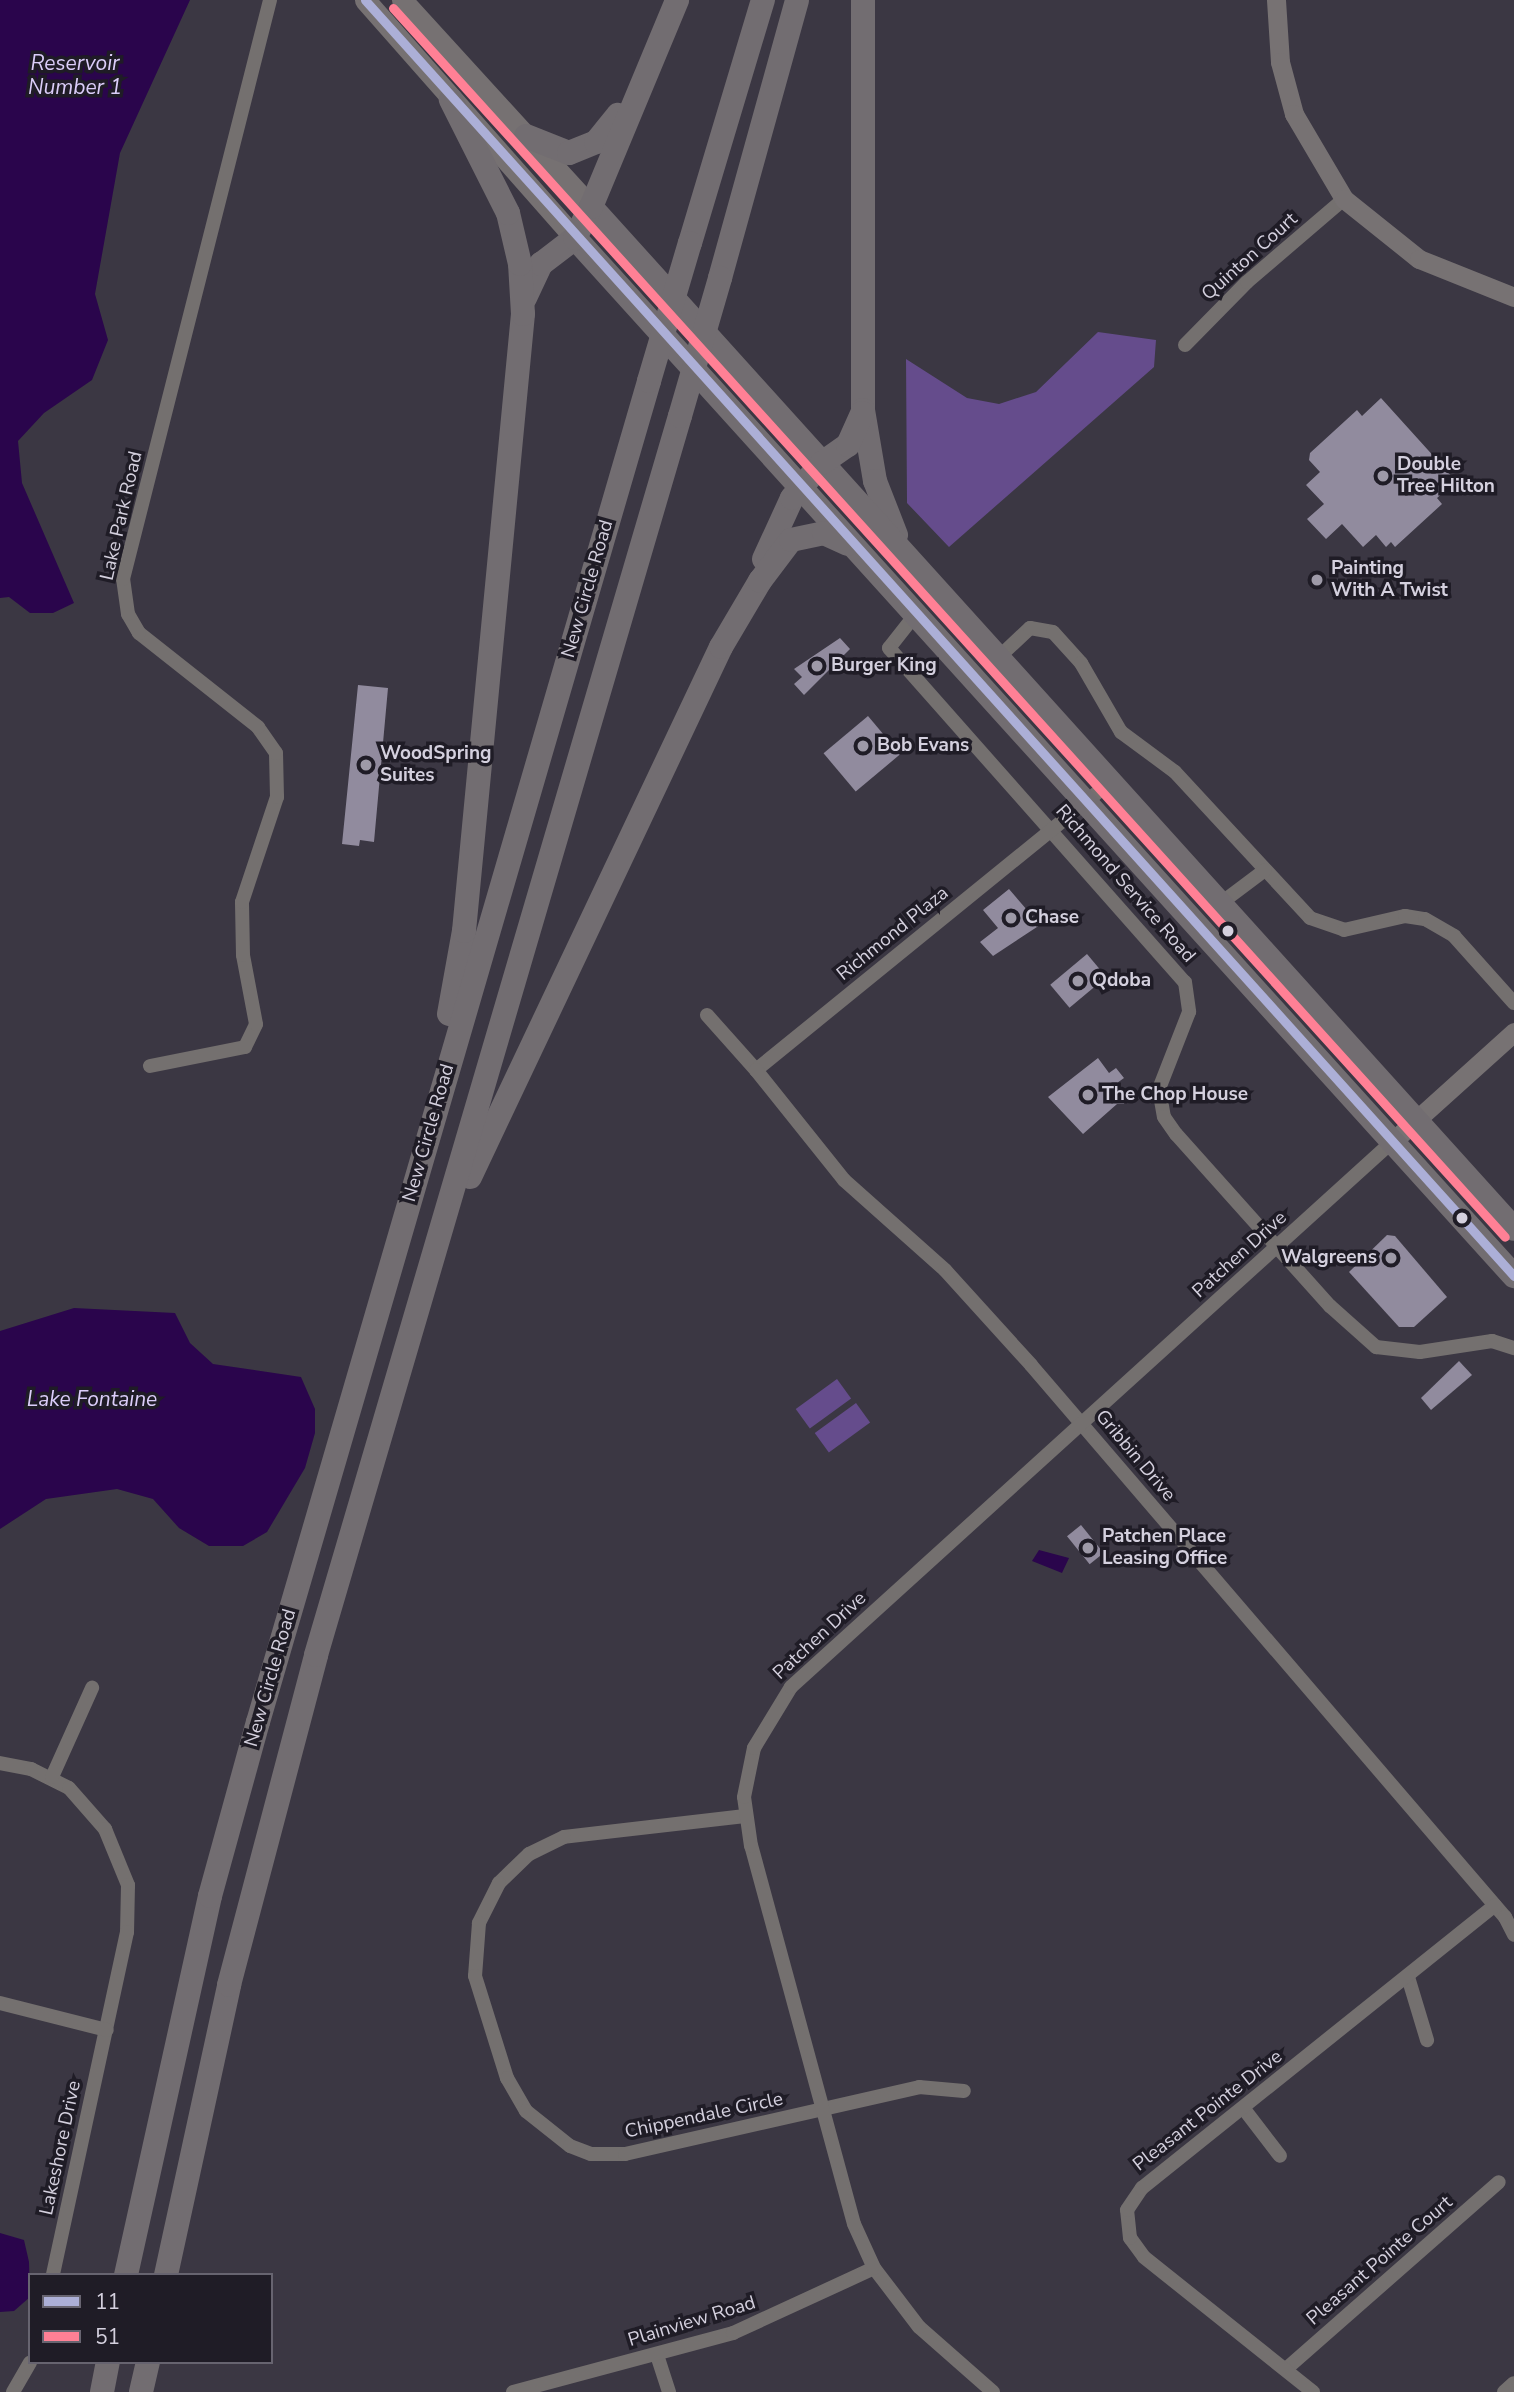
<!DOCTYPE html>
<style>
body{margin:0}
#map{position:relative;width:1514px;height:2392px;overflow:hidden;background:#3b3743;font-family:"Nunito Sans",sans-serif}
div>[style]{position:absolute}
.green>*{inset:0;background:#654c8c;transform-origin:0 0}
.water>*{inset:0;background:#2a054c}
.building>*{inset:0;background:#918b9e;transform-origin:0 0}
.street>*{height:14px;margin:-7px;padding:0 7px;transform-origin:7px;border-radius:7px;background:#74706f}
.secondary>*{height:19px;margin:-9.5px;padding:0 9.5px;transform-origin:9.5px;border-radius:9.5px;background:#777273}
.primary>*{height:21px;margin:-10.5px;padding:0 10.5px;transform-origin:10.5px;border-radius:10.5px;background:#767172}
.highway>*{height:24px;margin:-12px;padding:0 12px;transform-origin:12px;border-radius:12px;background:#726d71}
.highway-bridge>*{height:24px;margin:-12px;padding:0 12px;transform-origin:12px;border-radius:12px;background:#726d71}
.bus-1>*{height:9px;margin:-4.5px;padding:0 4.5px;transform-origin:4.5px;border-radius:4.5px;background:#acafd7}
.bus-2>*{height:9px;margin:-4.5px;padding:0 4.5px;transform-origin:4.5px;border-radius:4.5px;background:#ff8095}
.dots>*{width:19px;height:19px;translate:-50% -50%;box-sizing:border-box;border:4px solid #1f1c26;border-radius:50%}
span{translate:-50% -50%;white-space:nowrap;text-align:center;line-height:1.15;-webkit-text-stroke:7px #1f1c26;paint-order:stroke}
.street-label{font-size:19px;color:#d4d0de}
.poi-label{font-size:19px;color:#d4d0de;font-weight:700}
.left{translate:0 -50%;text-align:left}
.right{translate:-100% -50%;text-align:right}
.water-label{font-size:21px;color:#dbcdf9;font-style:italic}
.legend{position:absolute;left:28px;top:2273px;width:245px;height:91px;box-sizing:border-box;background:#1f1c26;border:2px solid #676470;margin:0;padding:9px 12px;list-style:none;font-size:21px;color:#d4d0de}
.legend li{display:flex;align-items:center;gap:14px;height:35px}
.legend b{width:35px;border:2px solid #676470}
</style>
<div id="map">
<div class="green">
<div style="clip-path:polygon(1098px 332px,1156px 340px,1154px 367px,949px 547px,907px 503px,906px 359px,967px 398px,999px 404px,1036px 392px)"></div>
<div style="left:837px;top:1379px;width:24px;height:51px;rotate:54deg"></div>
<div style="left:856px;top:1403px;width:24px;height:51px;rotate:54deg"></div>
</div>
<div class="water">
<div style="clip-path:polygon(0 0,190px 0,120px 153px,95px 294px,108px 340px,92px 380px,44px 413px,18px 441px,22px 483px,74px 603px,53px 613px,30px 613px,9px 597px,0 598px)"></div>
<div style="clip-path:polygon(74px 1308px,175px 1313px,190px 1343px,213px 1364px,301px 1377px,315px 1409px,315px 1433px,305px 1468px,267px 1532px,243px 1546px,209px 1546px,179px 1528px,153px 1499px,117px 1489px,46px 1499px,0 1529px,0 1331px)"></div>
<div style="clip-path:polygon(1039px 1550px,1069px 1558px,1062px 1573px,1032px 1561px)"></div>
<div style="clip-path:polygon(0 2233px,24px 2240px,29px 2262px,30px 2297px,14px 2311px,0 2312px)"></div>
</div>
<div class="building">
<div style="clip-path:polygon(1381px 398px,1456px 481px,1437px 498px,1442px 504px,1395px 547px,1391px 542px,1386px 547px,1376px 535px,1363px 547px,1342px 524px,1326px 539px,1307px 519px,1324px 504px,1306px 485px,1320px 472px,1309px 460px,1310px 453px,1357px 410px,1362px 416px)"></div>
<div style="clip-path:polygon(840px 638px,850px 649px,804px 695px,794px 684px,802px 677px,794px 669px)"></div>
<div style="clip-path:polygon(358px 685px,388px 688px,374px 842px,360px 840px,359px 846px,342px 844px)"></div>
<div style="left:868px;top:716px;width:50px;height:58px;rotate:50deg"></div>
<div style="clip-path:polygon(1009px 889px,1040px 925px,993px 956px,980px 942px,998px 928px,983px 910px)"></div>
<div style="left:1087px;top:954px;width:30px;height:48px;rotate:50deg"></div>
<div style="clip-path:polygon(1098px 1058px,1109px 1073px,1116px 1068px,1124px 1078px,1117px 1083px,1127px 1096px,1124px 1104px,1117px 1104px,1083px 1134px,1048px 1097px)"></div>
<div style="clip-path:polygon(1387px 1235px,1395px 1236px,1447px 1297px,1414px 1327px,1399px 1327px,1349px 1272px)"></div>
<div style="clip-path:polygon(1459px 1361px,1472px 1375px,1431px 1410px,1421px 1398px)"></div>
<div style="left:1081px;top:1525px;width:36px;height:18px;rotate:51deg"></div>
</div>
<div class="street">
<div style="left:1185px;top:345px;width:88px;rotate:-45.5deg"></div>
<div style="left:1247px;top:282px;width:128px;rotate:-40.6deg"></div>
<div style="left:915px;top:615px;width:42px;rotate:128.2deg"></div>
<div style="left:889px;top:648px;width:446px;rotate:48.5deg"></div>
<div style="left:1185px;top:982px;width:30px;rotate:82deg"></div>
<div style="left:1189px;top:1012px;width:83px;rotate:111.3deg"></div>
<div style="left:1159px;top:1089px;width:28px;rotate:80deg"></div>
<div style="left:1164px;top:1117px;width:21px;rotate:55deg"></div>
<div style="left:1176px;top:1134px;width:231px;rotate:48.2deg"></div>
<div style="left:1330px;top:1306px;width:62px;rotate:41.7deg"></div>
<div style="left:1376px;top:1347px;width:44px;rotate:6.5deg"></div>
<div style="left:1420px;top:1352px;width:73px;rotate:-8.7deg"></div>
<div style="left:1492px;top:1341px;width:23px;rotate:18deg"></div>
<div style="left:998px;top:658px;width:44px;rotate:-43.2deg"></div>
<div style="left:1030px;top:628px;width:23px;rotate:10deg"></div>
<div style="left:1053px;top:632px;width:42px;rotate:47.9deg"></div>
<div style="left:1081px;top:663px;width:80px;rotate:59.9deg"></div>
<div style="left:1121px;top:732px;width:67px;rotate:36.5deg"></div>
<div style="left:1175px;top:772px;width:199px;rotate:47.2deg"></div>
<div style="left:1310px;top:918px;width:36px;rotate:19deg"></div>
<div style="left:1344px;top:930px;width:63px;rotate:-12.9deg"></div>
<div style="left:1405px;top:916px;width:20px;rotate:9deg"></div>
<div style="left:1425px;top:919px;width:34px;rotate:30deg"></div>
<div style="left:1454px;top:936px;width:90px;rotate:48.2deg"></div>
<div style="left:1221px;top:903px;width:55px;rotate:-36.9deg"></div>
<div style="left:707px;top:1015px;width:74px;rotate:48.3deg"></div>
<div style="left:756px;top:1070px;width:457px;rotate:-39.1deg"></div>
<div style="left:150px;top:1066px;width:97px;rotate:-11.3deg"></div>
<div style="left:245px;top:1047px;width:25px;rotate:-64deg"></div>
<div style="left:256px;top:1024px;width:70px;rotate:-100.7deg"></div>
<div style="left:243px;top:955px;width:53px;rotate:-91.1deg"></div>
<div style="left:242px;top:902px;width:111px;rotate:-71.6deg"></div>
<div style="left:277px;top:797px;width:44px;rotate:-91.3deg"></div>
<div style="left:276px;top:753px;width:32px;rotate:-125deg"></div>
<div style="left:258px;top:727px;width:152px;rotate:-141.7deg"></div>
<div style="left:139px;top:633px;width:22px;rotate:-120deg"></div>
<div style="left:128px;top:614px;width:35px;rotate:-98deg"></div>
<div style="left:123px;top:579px;width:597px;rotate:-75.75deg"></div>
<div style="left:756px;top:1070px;width:141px;rotate:51.3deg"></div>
<div style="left:844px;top:1180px;width:135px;rotate:41.7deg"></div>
<div style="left:945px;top:1270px;width:128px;rotate:47.8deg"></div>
<div style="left:1031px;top:1365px;width:728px;rotate:49.35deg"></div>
<div style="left:1505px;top:1917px;width:20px;rotate:63deg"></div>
<div style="left:0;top:1763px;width:32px;rotate:11deg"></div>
<div style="left:31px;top:1769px;width:42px;rotate:26.6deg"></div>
<div style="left:69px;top:1788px;width:55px;rotate:48.7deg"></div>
<div style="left:105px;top:1829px;width:61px;rotate:67.7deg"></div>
<div style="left:128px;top:1885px;width:47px;rotate:91.2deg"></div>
<div style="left:127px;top:1932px;width:351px;rotate:102.2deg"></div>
<div style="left:52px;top:1777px;width:98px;rotate:-65.8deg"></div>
<div style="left:745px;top:1816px;width:182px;rotate:173.4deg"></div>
<div style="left:564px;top:1837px;width:39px;rotate:154deg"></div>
<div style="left:529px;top:1854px;width:42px;rotate:136deg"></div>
<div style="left:499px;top:1883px;width:45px;rotate:116.6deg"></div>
<div style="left:479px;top:1923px;width:53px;rotate:94.3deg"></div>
<div style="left:475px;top:1976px;width:107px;rotate:72.6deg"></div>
<div style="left:507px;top:2078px;width:38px;rotate:60deg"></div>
<div style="left:526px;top:2111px;width:56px;rotate:38.5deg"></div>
<div style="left:570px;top:2146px;width:22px;rotate:21deg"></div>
<div style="left:591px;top:2154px;width:34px"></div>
<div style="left:625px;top:2154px;width:302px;rotate:-12.8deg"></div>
<div style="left:919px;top:2087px;width:45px;rotate:5.1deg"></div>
<div style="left:1408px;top:1977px;width:66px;rotate:73.2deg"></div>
<div style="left:0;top:2003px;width:110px;rotate:14.2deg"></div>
<div style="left:1244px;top:2109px;width:59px;rotate:52.5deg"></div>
<div style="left:657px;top:2355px;width:39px;rotate:72deg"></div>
<div style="left:1286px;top:2369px;width:283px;rotate:-41.3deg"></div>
<div style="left:13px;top:2392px;width:34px;rotate:-60deg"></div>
<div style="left:513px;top:2392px;width:228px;rotate:-15deg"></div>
<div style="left:733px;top:2333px;width:155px;rotate:-24.7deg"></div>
<div style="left:993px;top:2392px;width:98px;rotate:-138.7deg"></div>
<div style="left:919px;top:2327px;width:74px;rotate:-127.3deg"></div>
<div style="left:874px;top:2268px;width:48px;rotate:-114.4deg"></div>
<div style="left:854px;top:2224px;width:392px;rotate:-105.2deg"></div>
<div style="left:751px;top:1846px;width:49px;rotate:-98.1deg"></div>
<div style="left:744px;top:1797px;width:50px;rotate:-78.5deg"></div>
<div style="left:754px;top:1748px;width:71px;rotate:-58.8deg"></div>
<div style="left:791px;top:1687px;width:813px;rotate:-42.21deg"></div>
<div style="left:1313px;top:2392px;width:216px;rotate:-141.4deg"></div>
<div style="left:1144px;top:2257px;width:24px;rotate:-126deg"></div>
<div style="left:1130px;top:2238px;width:28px;rotate:-96deg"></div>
<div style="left:1127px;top:2210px;width:27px;rotate:-56deg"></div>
<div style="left:1142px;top:2188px;width:452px;rotate:-38.7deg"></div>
<div style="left:1504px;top:2392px;width:13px;rotate:-42deg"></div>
</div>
<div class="secondary">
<div style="left:1276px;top:0;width:62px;rotate:86.3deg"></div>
<div style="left:1280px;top:62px;width:54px;rotate:74.9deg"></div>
<div style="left:1294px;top:114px;width:99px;rotate:59.5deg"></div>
<div style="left:1344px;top:199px;width:96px;rotate:38.7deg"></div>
<div style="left:1419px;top:259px;width:102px;rotate:21.8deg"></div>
<div style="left:1393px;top:1141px;width:163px;rotate:-42deg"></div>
</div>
<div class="primary">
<div style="left:365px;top:0;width:317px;rotate:48.6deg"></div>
<div style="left:402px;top:0;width:280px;rotate:47.6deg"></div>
</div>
<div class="highway">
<div style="left:863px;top:0;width:410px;rotate:90deg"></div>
<div style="left:863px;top:410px;width:72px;rotate:80.4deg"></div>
<div style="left:875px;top:481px;width:58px;rotate:68.7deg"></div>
<div style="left:526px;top:136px;width:46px;rotate:21.6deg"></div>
<div style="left:569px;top:153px;width:29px;rotate:-22deg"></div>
<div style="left:596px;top:142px;width:35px;rotate:-51deg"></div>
<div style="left:591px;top:207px;width:1377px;rotate:47.91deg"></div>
<div style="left:575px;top:238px;width:1400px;rotate:47.87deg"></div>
<div style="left:690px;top:243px;width:254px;rotate:-73.3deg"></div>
<div style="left:720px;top:278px;width:288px;rotate:-74.5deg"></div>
<div style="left:525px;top:298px;width:38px;rotate:-65deg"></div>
<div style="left:541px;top:264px;width:43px;rotate:-37.4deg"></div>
<div style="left:575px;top:238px;width:35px;rotate:-63deg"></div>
<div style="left:591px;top:207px;width:224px;rotate:-67.4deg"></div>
<div style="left:764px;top:559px;width:67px;rotate:-65.3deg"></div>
<div style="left:792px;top:498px;width:46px;rotate:-49.4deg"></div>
<div style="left:822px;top:463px;width:32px;rotate:-35deg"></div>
<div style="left:848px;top:445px;width:35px;rotate:-66deg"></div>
<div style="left:449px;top:1014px;width:84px;rotate:-79.8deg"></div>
<div style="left:464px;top:931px;width:620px;rotate:-84.54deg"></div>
<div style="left:523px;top:314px;width:50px;rotate:-93.4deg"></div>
<div style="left:520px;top:264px;width:52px;rotate:-103.2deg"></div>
<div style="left:508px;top:213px;width:127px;rotate:-116.8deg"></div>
<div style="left:470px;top:1177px;width:586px;rotate:-64.66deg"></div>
<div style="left:721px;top:647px;width:77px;rotate:-59.4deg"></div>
<div style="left:760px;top:581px;width:51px;rotate:-52.9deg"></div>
<div style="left:791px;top:540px;width:34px;rotate:-12deg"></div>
<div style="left:824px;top:533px;width:26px;rotate:25deg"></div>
<div style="left:126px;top:2275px;width:388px;rotate:-77.5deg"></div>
<div style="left:210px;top:1896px;width:180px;rotate:-74.6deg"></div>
<div style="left:258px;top:1722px;width:1397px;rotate:-73.74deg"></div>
<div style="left:166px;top:2275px;width:297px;rotate:-77.7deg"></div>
<div style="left:229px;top:1985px;width:341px;rotate:-75.2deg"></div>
<div style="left:316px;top:1655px;width:1291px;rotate:-73.63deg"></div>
<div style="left:102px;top:2392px;width:31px;rotate:-79deg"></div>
<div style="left:141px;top:2392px;width:31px;rotate:-77deg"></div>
</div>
<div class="highway-bridge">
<div style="left:649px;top:381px;width:144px;rotate:-73.5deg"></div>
<div style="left:680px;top:416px;width:144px;rotate:-73.8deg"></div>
</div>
<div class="bus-1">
<div style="left:365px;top:0;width:1717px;rotate:48deg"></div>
</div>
<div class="bus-2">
<div style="left:393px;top:8px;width:1657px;rotate:47.86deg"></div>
</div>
<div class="dots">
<div style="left:1383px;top:476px;background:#9e9aa8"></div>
<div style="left:1317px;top:580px;background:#9e9aa8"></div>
<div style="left:817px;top:666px;background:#9e9aa8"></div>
<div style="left:863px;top:746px;background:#9e9aa8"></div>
<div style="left:366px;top:765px;background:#9e9aa8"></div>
<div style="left:1011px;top:918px;background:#9e9aa8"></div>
<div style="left:1228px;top:931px;background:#d4d0de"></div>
<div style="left:1078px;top:981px;background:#9e9aa8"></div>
<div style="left:1088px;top:1095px;background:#9e9aa8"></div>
<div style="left:1462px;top:1218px;background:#d4d0de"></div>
<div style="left:1391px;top:1258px;background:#9e9aa8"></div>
<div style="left:1088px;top:1548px;background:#9e9aa8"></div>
</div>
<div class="street-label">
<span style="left:1250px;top:257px;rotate:-42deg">Quinton Court</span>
<span style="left:122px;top:516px;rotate:-77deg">Lake Park Road</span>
<span style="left:588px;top:589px;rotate:-74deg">New Circle Road</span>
<span style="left:1125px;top:884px;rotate:49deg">Richmond Service Road</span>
<span style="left:893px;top:934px;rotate:-39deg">Richmond Plaza</span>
<span style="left:429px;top:1133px;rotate:-74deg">New Circle Road</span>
<span style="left:1240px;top:1255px;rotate:-42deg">Patchen Drive</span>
<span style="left:1135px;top:1456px;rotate:50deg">Gribbin Drive</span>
<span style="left:820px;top:1636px;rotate:-43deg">Patchen Drive</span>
<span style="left:271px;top:1678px;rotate:-74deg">New Circle Road</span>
<span style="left:1208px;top:2111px;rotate:-38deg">Pleasant Pointe Drive</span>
<span style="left:704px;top:2116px;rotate:-12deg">Chippendale Circle</span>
<span style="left:61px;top:2148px;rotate:-78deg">Lakeshore Drive</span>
<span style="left:1380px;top:2261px;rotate:-41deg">Pleasant Pointe Court</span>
<span style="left:692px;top:2322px;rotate:-17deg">Plainview Road</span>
</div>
<div class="poi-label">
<span class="left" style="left:1397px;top:476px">Double<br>Tree Hilton</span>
<span class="left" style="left:1331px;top:580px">Painting<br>With A Twist</span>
<span class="left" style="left:831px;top:666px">Burger King</span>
<span class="left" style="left:877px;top:746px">Bob Evans</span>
<span class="left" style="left:380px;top:765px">WoodSpring<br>Suites</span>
<span class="left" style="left:1025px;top:918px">Chase</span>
<span class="left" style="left:1092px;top:981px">Qdoba</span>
<span class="left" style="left:1102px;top:1095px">The Chop House</span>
<span class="right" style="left:1377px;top:1258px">Walgreens</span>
<span class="left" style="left:1102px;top:1548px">Patchen Place<br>Leasing Office</span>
</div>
<div class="water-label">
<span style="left:75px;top:75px">Reservoir<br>Number 1</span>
<span style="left:92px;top:1399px">Lake Fontaine</span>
</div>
<ul class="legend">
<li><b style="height:9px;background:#acafd7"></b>11</li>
<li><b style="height:9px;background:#ff8095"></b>51</li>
</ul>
</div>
